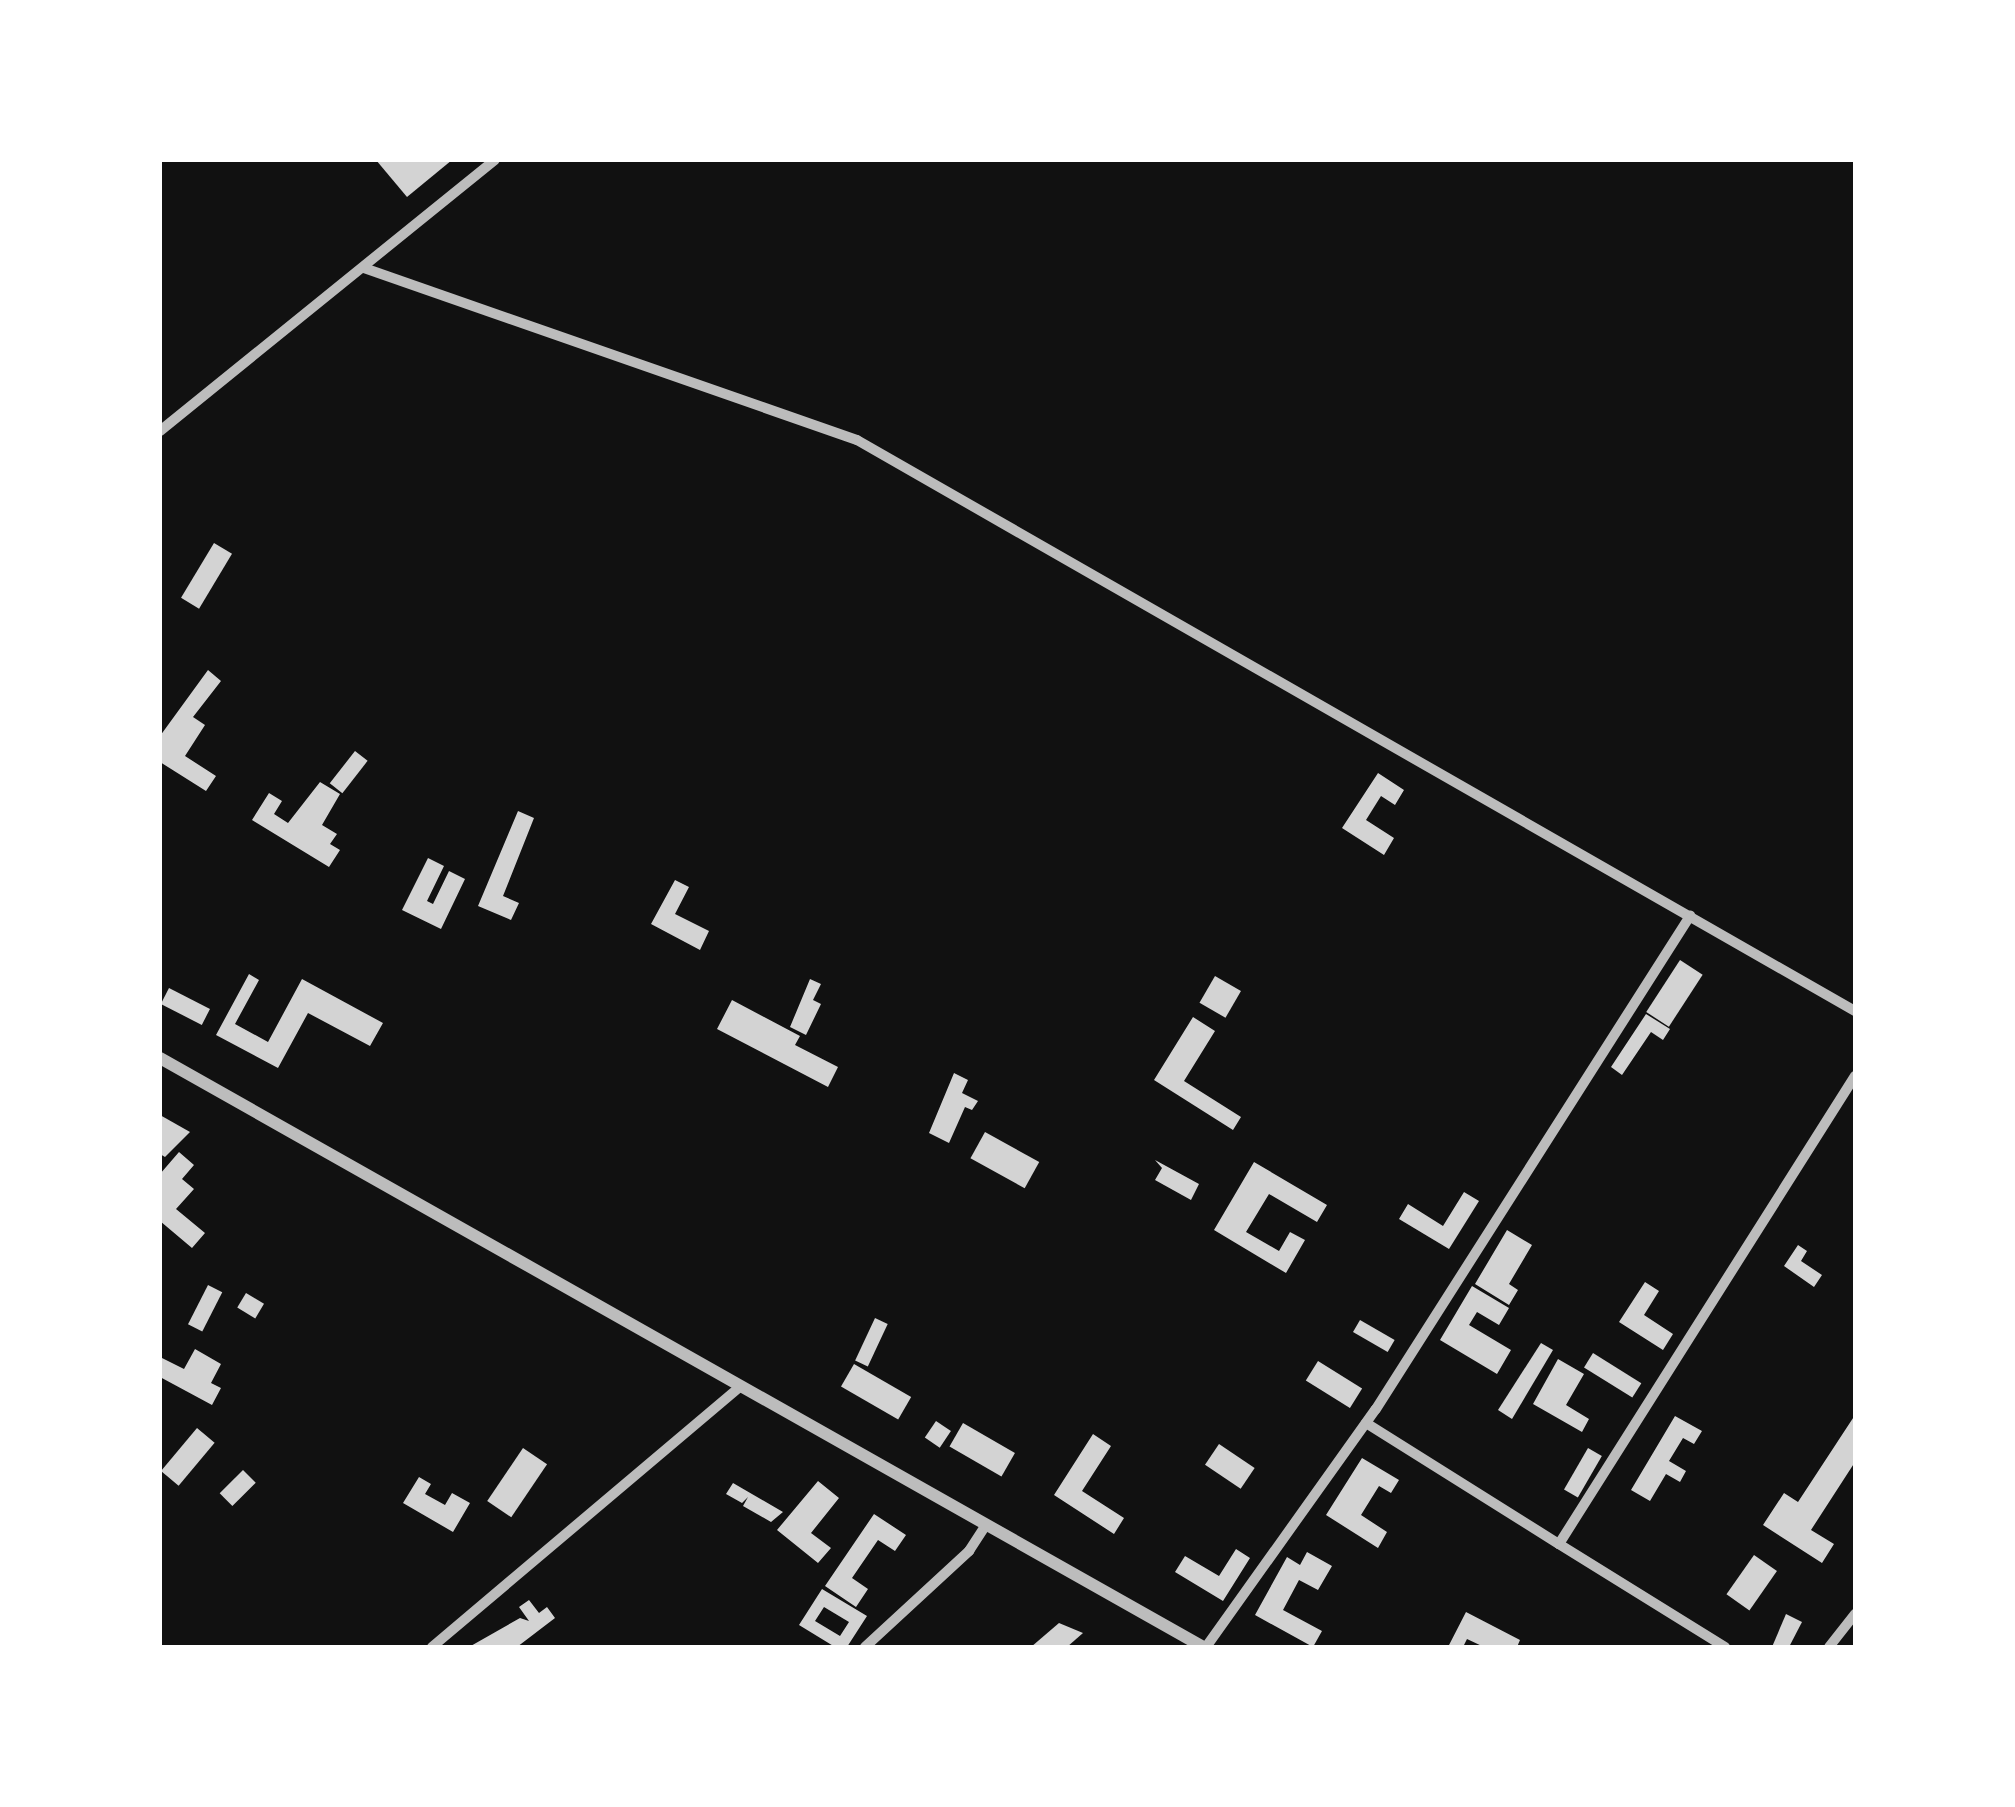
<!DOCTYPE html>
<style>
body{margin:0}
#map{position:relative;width:2015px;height:1807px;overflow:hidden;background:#111;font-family:"Roboto Condensed",sans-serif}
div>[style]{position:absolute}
.building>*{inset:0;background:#d3d3d3;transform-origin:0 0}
.minor>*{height:10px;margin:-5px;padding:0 5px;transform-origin:5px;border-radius:5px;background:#bcbcbc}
.tertiary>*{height:12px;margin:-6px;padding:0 6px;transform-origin:6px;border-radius:6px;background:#bcbcbc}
span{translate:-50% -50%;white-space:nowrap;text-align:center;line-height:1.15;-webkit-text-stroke:9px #fff;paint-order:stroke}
.frame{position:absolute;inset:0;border:162px solid #fff;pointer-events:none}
</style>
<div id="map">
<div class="building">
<div style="clip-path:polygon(376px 160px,452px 160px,407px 197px)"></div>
<div style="left:214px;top:543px;width:21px;height:64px;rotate:31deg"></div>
<div style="clip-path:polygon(208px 670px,221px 681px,193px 717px,205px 725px,185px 756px,216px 776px,206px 791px,160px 762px,160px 736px)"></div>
<div style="left:355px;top:751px;width:16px;height:41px;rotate:38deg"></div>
<div style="clip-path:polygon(1378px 773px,1404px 790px,1395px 805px,1381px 796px,1366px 820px,1394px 838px,1384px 855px,1342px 828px)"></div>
<div style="clip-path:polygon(320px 782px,340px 794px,322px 825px,337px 834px,330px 844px,340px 850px,329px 867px,252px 820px,269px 793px,282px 801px,274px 814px,288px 823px)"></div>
<div style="clip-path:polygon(518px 811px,534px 818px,503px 896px,519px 903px,511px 920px,478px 906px)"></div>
<div style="clip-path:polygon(428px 858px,444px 866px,427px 901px,433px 904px,449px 871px,465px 879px,441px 929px,402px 910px)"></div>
<div style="clip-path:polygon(675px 880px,689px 887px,675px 914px,709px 931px,700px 950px,651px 924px)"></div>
<div style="left:1680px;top:960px;width:27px;height:62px;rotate:33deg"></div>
<div style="clip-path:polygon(249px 974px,259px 980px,235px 1024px,268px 1042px,302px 979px,383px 1023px,370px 1046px,308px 1013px,278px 1068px,216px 1035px)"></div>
<div style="left:1215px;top:976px;width:30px;height:31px;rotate:30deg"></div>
<div style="clip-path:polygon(810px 979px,821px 984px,813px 1000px,821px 1004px,806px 1035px,790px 1027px)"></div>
<div style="left:169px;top:988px;width:46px;height:18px;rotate:27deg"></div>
<div style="clip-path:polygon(732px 1000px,800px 1036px,795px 1045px,838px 1067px,828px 1087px,717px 1029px)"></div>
<div style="clip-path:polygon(1646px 1014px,1670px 1029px,1663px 1040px,1651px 1032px,1622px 1075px,1611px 1067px)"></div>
<div style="clip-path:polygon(1193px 1017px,1215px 1031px,1184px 1081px,1241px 1117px,1233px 1130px,1154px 1080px)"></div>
<div style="clip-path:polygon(954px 1073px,968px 1080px,962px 1093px,978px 1101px,972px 1110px,965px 1107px,949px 1143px,929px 1133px)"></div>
<div style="clip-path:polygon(160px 1115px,190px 1132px,165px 1157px,160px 1154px)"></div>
<div style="left:985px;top:1132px;width:62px;height:30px;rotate:29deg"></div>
<div style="clip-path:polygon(179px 1152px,194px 1165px,182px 1179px,194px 1189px,176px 1209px,205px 1233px,192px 1248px,160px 1221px,160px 1174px)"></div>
<div style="clip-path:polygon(1155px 1160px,1199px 1184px,1191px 1200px,1155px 1180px,1162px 1168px)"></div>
<div style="clip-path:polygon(1254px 1162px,1327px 1205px,1317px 1222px,1269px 1194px,1246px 1232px,1279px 1251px,1290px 1232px,1305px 1240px,1286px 1273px,1214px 1230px)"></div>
<div style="clip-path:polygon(1464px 1192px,1479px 1201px,1449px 1249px,1399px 1219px,1408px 1204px,1443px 1226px)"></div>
<div style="clip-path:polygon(1507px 1230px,1532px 1245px,1509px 1284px,1518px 1290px,1509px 1305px,1475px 1284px)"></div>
<div style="clip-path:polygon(1798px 1245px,1807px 1251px,1801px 1261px,1822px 1275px,1814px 1287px,1784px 1266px)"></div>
<div style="clip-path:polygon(1645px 1282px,1659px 1291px,1644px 1315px,1673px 1334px,1663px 1350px,1619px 1322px)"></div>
<div style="left:208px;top:1285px;width:16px;height:44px;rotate:27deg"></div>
<div style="clip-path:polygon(1472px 1286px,1509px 1308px,1499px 1325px,1477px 1312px,1469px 1325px,1511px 1350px,1497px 1374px,1440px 1340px)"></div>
<div style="left:246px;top:1293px;width:21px;height:17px;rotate:31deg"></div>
<div style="left:875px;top:1318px;width:14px;height:47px;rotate:25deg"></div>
<div style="left:1360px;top:1320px;width:40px;height:14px;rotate:30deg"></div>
<div style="clip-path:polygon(1541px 1343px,1553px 1350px,1512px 1419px,1498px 1410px)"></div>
<div style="clip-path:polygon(195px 1349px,221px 1364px,211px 1383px,221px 1388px,212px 1405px,160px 1377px,160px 1357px,184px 1369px)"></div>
<div style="left:1593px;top:1353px;width:57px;height:17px;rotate:32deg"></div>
<div style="clip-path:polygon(1558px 1359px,1584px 1374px,1566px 1405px,1589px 1419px,1582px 1432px,1533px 1404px)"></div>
<div style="left:1318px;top:1361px;width:52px;height:23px;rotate:32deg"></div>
<div style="left:854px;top:1364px;width:66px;height:26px;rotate:30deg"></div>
<div style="clip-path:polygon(1855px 1415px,1855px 1462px,1811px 1530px,1834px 1544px,1822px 1563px,1763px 1525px,1784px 1493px,1798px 1502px)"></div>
<div style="clip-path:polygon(1675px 1416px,1702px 1431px,1694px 1444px,1683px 1438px,1669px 1461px,1686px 1471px,1680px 1482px,1666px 1474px,1650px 1501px,1631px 1490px)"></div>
<div style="left:936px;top:1421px;width:18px;height:20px;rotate:34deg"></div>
<div style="left:963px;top:1423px;width:60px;height:27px;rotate:30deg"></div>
<div style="left:197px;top:1428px;width:23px;height:56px;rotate:40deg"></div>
<div style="clip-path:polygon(1093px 1434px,1111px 1446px,1082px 1491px,1124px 1518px,1114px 1534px,1054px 1495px)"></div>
<div style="left:1219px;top:1444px;width:43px;height:25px;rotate:34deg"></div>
<div style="left:523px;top:1448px;width:29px;height:64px;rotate:34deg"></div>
<div style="left:1588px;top:1448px;width:16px;height:48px;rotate:30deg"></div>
<div style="clip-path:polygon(1362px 1458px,1399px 1480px,1391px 1493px,1379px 1486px,1361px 1515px,1387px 1532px,1378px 1548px,1326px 1515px)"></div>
<div style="left:243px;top:1470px;width:18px;height:33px;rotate:45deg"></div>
<div style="clip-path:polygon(419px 1477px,431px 1484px,425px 1494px,445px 1505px,452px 1493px,470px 1503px,453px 1532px,403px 1503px)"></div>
<div style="clip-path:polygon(818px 1481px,839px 1498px,811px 1533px,831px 1548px,818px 1563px,777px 1530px)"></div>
<div style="clip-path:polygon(733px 1483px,783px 1512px,771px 1522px,743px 1506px,748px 1497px,742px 1503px,726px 1494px)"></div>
<div style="clip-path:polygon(874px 1514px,906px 1535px,895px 1551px,878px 1540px,852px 1578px,868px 1589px,856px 1607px,825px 1586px)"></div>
<div style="clip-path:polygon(1236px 1549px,1250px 1558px,1223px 1601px,1175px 1572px,1185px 1556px,1219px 1576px)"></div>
<div style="clip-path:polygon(1307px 1552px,1332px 1566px,1318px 1590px,1299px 1580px,1283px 1610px,1322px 1631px,1313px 1647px,1255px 1615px,1287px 1557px,1300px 1565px)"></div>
<div style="left:1754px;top:1555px;width:28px;height:48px;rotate:35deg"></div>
<div style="clip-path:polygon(evenodd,822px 1589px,867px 1616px,847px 1647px,835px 1647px,799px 1625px,822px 1589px,824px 1607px,849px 1622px,840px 1636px,815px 1621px,824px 1607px)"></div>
<div style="clip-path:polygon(529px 1600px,539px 1613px,547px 1607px,555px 1618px,517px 1647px,469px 1647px,520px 1618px,529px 1621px,519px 1607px)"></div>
<div style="clip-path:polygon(1466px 1612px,1520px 1640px,1517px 1647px,1484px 1647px,1467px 1639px,1463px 1647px,1448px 1647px)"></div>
<div style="clip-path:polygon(1786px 1614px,1802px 1622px,1789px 1647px,1772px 1647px)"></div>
<div style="clip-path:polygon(1059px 1623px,1083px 1633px,1067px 1647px,1031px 1647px)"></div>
</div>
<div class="minor">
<div style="left:364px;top:268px;width:522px;rotate:19.23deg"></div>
<div style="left:857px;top:440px;width:1150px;rotate:29.78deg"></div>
<div style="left:160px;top:431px;width:431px;rotate:-39deg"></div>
<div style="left:1366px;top:1423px;width:228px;rotate:32.1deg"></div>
<div style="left:432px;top:1647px;width:404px;rotate:-40.2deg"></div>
<div style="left:865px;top:1647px;width:142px;rotate:-42.7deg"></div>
<div style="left:969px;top:1551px;width:31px;rotate:-57deg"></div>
<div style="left:1206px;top:1647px;width:292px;rotate:-54.5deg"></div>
<div style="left:1376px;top:1409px;width:585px;rotate:-57.51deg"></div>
<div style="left:1725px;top:1647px;width:195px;rotate:-148.2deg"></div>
<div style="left:1559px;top:1544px;width:554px;rotate:-57.69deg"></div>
<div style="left:1829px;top:1647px;width:42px;rotate:-51.8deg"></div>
</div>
<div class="tertiary">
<div style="left:160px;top:1058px;width:1198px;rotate:29.45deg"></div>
</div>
<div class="frame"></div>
</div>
